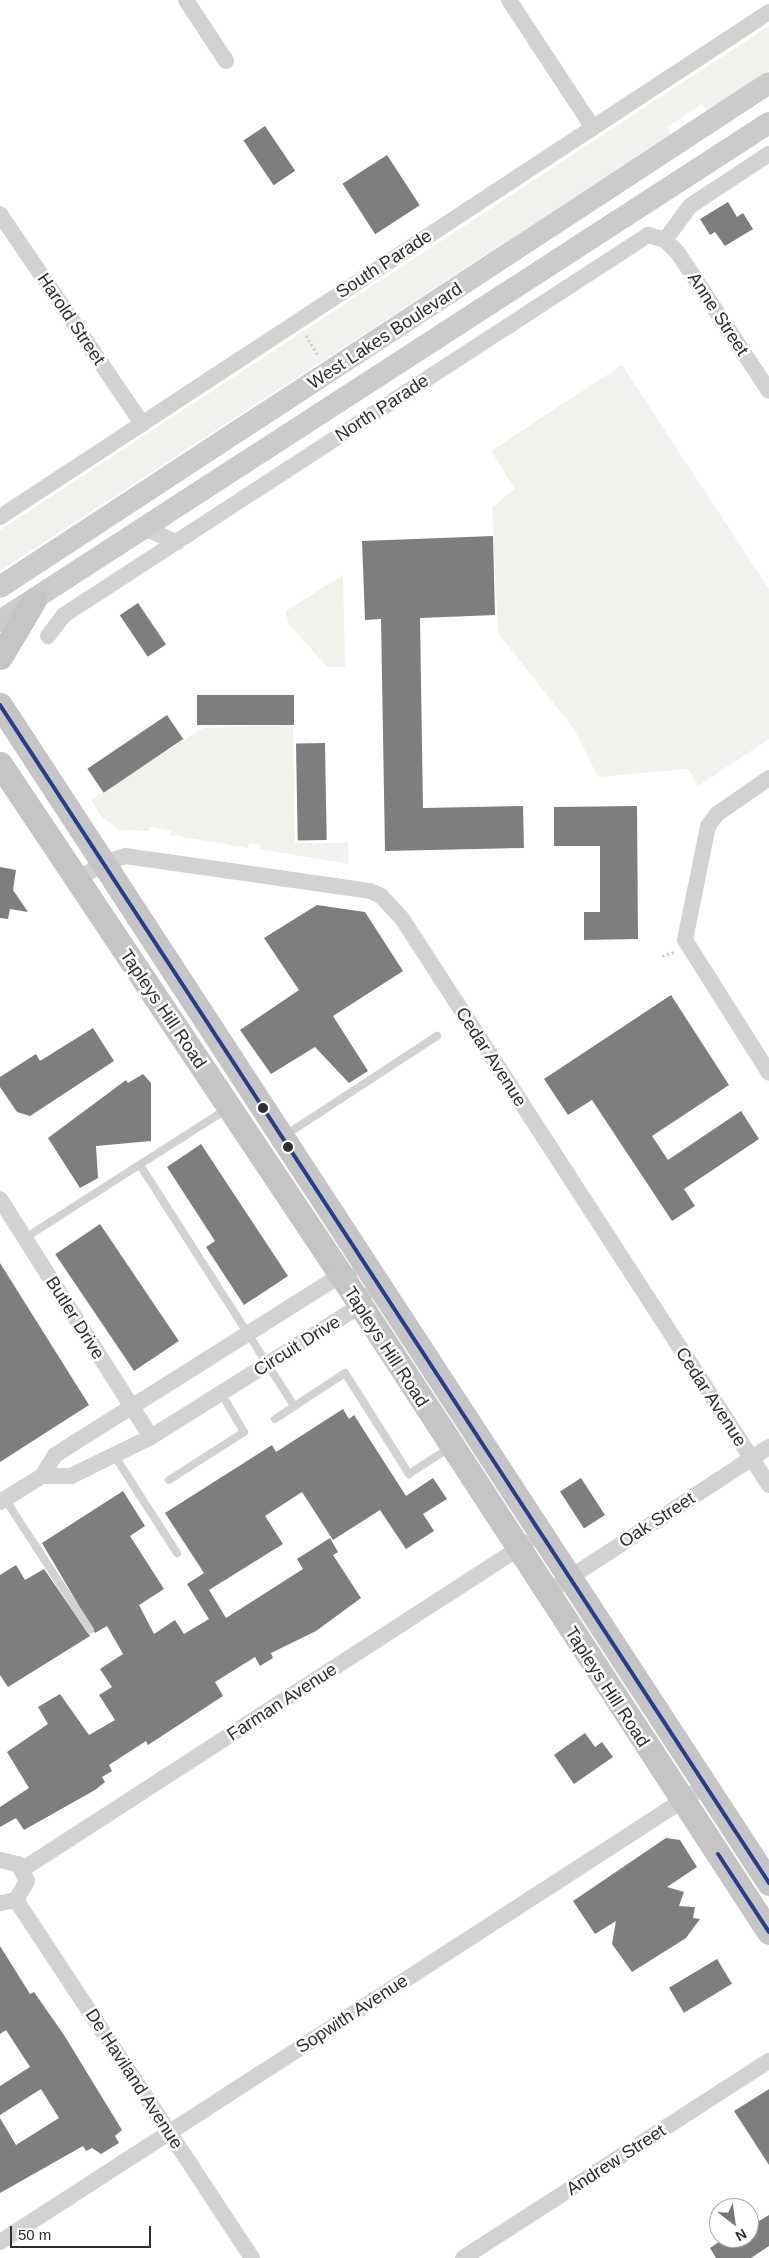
<!DOCTYPE html>
<style>
body{margin:0}
#map{position:relative;width:769px;height:2258px;overflow:hidden;background:#fff;font-family:Arial,sans-serif}
div>[style]{position:absolute}
.green>*{inset:0;background:#f0f3eb}
.building>*{inset:0;background:#7e7e7e;transform-origin:0 0}
.path>*{height:3px;margin-top:-1.5px;transform-origin:0;background:repeating-linear-gradient(90deg,#d2d2d2 0 2.5px,transparent 0 5px)}
.service>*{height:8px;margin:-4px;padding:0 4px;transform-origin:4px;border-radius:4px;background:#d2d2d2}
.minor>*{height:16px;margin:-8px;padding:0 8px;transform-origin:8px;border-radius:8px;background:#d2d2d2}
.secondary>*{height:22px;margin:-11px;padding:0 11px;transform-origin:11px;border-radius:11px;background:#cbcbcb}
.primary>*{height:25px;margin:-12.5px;padding:0 12.5px;transform-origin:12.5px;border-radius:12.5px;background:#c5c5c5}
.bus-1>*{height:4px;margin:-2px;padding:0 2px;transform-origin:2px;border-radius:2px;background:#243e8c}
.dots>*{width:14px;height:14px;translate:-50% -50%;box-sizing:border-box;border:2px solid #fff;border-radius:50%}
span{translate:-50% -50%;white-space:nowrap;text-align:center;line-height:1.15;-webkit-text-stroke:5px #fff;paint-order:stroke}
.street-label{font-size:18px;color:#2d2d2d}
.north{position:absolute;left:709px;top:2198px;width:50px;height:50px;box-sizing:border-box;background:#fff;border:1px solid #ababab;border-radius:50%;rotate:150deg;font-size:14px;font-weight:700;line-height:20px;text-align:center;color:#2d2d2d}
.north::after{content:'';display:block;margin:auto;width:18px;height:22px;background:#767676;clip-path:polygon(50% 0,100% 100%,50% 72%,0 100%)}
.scale{position:absolute;left:10px;top:2226px;width:141px;height:22px;box-sizing:border-box;border:2px solid #2d2d2d;border-top:0;padding-left:6px;font-size:15px;line-height:18px;white-space:nowrap;color:#2d2d2d;-webkit-text-stroke:4px #fff;paint-order:stroke}
</style>
<div id="map">
<div class="green">
<div style="clip-path:polygon(769px 26px,769px 70px,707px 111px,702px 104px,667px 127px,671px 134px,0 571px,0 530px)"></div>
<div style="clip-path:polygon(622px 365px,769px 589px,769px 739px,698px 786px,688px 769px,598px 777px,574px 729px,498px 633px,492px 507px,515px 489px,491px 451px)"></div>
<div style="clip-path:polygon(343px 575px,345px 667px,327px 667px,288px 623px,286px 611px)"></div>
<div style="clip-path:polygon(293px 725px,295px 843px,348px 843px,349px 864px,259px 849px,260px 845px,249px 843px,248px 848px,171px 835px,171px 831px,150px 827px,149px 831px,119px 830px,102px 817px,91px 800px,203px 728px)"></div>
</div>
<div class="building">
<div style="left:265px;top:126px;width:54px;height:26px;rotate:56deg"></div>
<div style="left:387px;top:155px;width:60px;height:53px;rotate:57deg"></div>
<div style="clip-path:polygon(728px 202px,737px 217px,743px 213px,753px 229px,725px 246px,715px 232px,710px 235px,700px 219px)"></div>
<div style="clip-path:polygon(493px 536px,495px 615px,420px 618px,423px 808px,523px 806px,524px 848px,385px 851px,381px 619px,365px 620px,362px 541px)"></div>
<div style="left:138px;top:603px;width:50px;height:22px;rotate:56deg"></div>
<div style="left:197px;top:695px;width:97px;height:30px"></div>
<div style="left:167px;top:715px;width:29px;height:96px;rotate:56deg"></div>
<div style="left:325px;top:743px;width:97px;height:29px;rotate:89deg"></div>
<div style="clip-path:polygon(637px 806px,638px 939px,584px 940px,584px 912px,600px 912px,600px 846px,554px 846px,554px 807px)"></div>
<div style="clip-path:polygon(0 867px,16px 870px,13px 890px,28px 912px,10px 909px,8px 919px,0 918px)"></div>
<div style="clip-path:polygon(317px 905px,365px 912px,403px 971px,333px 1016px,368px 1071px,349px 1083px,315px 1047px,271px 1074px,240px 1030px,299px 990px,264px 938px)"></div>
<div style="clip-path:polygon(671px 995px,729px 1085px,652px 1136px,668px 1160px,741px 1111px,759px 1139px,684px 1189px,695px 1206px,672px 1221px,592px 1100px,568px 1115px,544px 1079px)"></div>
<div style="clip-path:polygon(93px 1028px,114px 1061px,30px 1116px,17px 1112px,0 1087px,0 1077px,36px 1054px,40px 1061px)"></div>
<div style="clip-path:polygon(143px 1074px,151px 1083px,151px 1141px,96px 1146px,98px 1178px,80px 1188px,48px 1138px,126px 1080px,128px 1083px)"></div>
<div style="clip-path:polygon(201px 1144px,288px 1276px,244px 1305px,206px 1247px,215px 1241px,167px 1167px)"></div>
<div style="left:100px;top:1224px;width:141px;height:54px;rotate:56deg"></div>
<div style="clip-path:polygon(0 1263px,89px 1405px,0 1462px)"></div>
<div style="clip-path:polygon(343px 1409px,349px 1419px,354px 1415px,406px 1496px,433px 1478px,447px 1499px,423px 1514px,434px 1531px,406px 1549px,380px 1510px,333px 1540px,302px 1492px,265px 1516px,283px 1544px,209px 1590px,226px 1618px,303px 1569px,297px 1559px,330px 1538px,338px 1552px,333px 1555px,361px 1598px,316px 1631px,271px 1653px,273px 1658px,260px 1666px,255px 1657px,215px 1682px,223px 1696px,148px 1745px,146px 1741px,109px 1765px,112px 1771px,102px 1777px,105px 1782px,95px 1790px,24px 1830px,16px 1818px,0 1827px,0 1807px,29px 1788px,7px 1752px,48px 1724px,38px 1707px,60px 1694px,89px 1735px,115px 1720px,99px 1695px,112px 1687px,100px 1669px,123px 1654px,107px 1626px,95px 1633px,42px 1543px,123px 1491px,145px 1526px,130px 1536px,164px 1589px,139px 1605px,154px 1634px,175px 1620px,184px 1634px,209px 1619px,187px 1584px,204px 1573px,165px 1513px,272px 1445px,276px 1452px)"></div>
<div style="left:581px;top:1478px;width:44px;height:25px;rotate:57deg"></div>
<div style="clip-path:polygon(16px 1565px,25px 1580px,44px 1569px,90px 1636px,8px 1687px,0 1675px,0 1575px)"></div>
<div style="clip-path:polygon(585px 1733px,595px 1747px,602px 1742px,613px 1757px,574px 1784px,554px 1755px)"></div>
<div style="clip-path:polygon(666px 1838px,680px 1840px,697px 1867px,667px 1887px,684px 1892px,679px 1906px,695px 1907px,693px 1918px,700px 1919px,686px 1938px,632px 1972px,612px 1944px,616px 1921px,595px 1934px,573px 1901px)"></div>
<div style="clip-path:polygon(0 1946px,30px 1994px,34px 1992px,64px 2035px,122px 2130px,115px 2136px,119px 2143px,101px 2154px,92px 2148px,86px 2151px,83px 2146px,0 2193px,0 2118px,16px 2145px,59px 2118px,41px 2089px,0 2115px,0 2086px,30px 2067px,6px 2030px,0 2034px)"></div>
<div style="left:717px;top:1959px;width:29px;height:56px;rotate:59deg"></div>
<div style="clip-path:polygon(769px 2089px,769px 2165px,734px 2111px)"></div>
<div style="clip-path:polygon(769px 2215px,769px 2246px,751px 2258px,716px 2258px,710px 2248px,725px 2238px,749px 2238px,749px 2227px)"></div>
</div>
<div class="path">
<div style="left:306px;top:335px;width:23px;rotate:59deg"></div>
<div style="left:662px;top:956px;width:13px;rotate:-18deg"></div>
</div>
<div class="service">
<div style="left:284px;top:1136px;width:183px;rotate:-33.2deg"></div>
<div style="left:140px;top:1165px;width:286px;rotate:57.4deg"></div>
<div style="left:25px;top:1238px;width:237px;rotate:-32.6deg"></div>
<div style="left:275px;top:1419px;width:84px;rotate:-33.3deg"></div>
<div style="left:345px;top:1373px;width:120px;rotate:57.6deg"></div>
<div style="left:409px;top:1474px;width:48px;rotate:-33deg"></div>
<div style="left:114px;top:1455px;width:117px;rotate:57.3deg"></div>
<div style="left:169px;top:1480px;width:89px;rotate:-32.6deg"></div>
<div style="left:244px;top:1432px;width:45px;rotate:-120.5deg"></div>
<div style="left:5px;top:1499px;width:156px;rotate:57deg"></div>
</div>
<div class="minor">
<div style="left:186px;top:0;width:73px;rotate:56.7deg"></div>
<div style="left:509px;top:0;width:153px;rotate:56.7deg"></div>
<div style="left:0;top:214px;width:254px;rotate:55.9deg"></div>
<div style="left:665px;top:240px;width:42px;rotate:-53.7deg"></div>
<div style="left:690px;top:206px;width:95px;rotate:-33.4deg"></div>
<div style="left:0;top:517px;width:920px;rotate:-33.29deg"></div>
<div style="left:146px;top:529px;width:34px;rotate:23deg"></div>
<div style="left:48px;top:636px;width:26px;rotate:-53deg"></div>
<div style="left:64px;top:615px;width:697px;rotate:-33.05deg"></div>
<div style="left:648px;top:235px;width:18px;rotate:16deg"></div>
<div style="left:665px;top:240px;width:18px;rotate:45deg"></div>
<div style="left:678px;top:253px;width:165px;rotate:56.6deg"></div>
<div style="left:769px;top:778px;width:63px;rotate:145.3deg"></div>
<div style="left:717px;top:814px;width:15px;rotate:127deg"></div>
<div style="left:708px;top:826px;width:116px;rotate:101.4deg"></div>
<div style="left:685px;top:940px;width:157px;rotate:57.7deg"></div>
<div style="left:76px;top:880px;width:33px;rotate:-31deg"></div>
<div style="left:104px;top:863px;width:22px;rotate:-18deg"></div>
<div style="left:125px;top:856px;width:247px;rotate:8.1deg"></div>
<div style="left:370px;top:891px;width:12px;rotate:24deg"></div>
<div style="left:381px;top:896px;width:33px;rotate:47deg"></div>
<div style="left:403px;top:920px;width:673px;rotate:57.07deg"></div>
<div style="left:0;top:1199px;width:282px;rotate:57.6deg"></div>
<div style="left:42px;top:1476px;width:29px"></div>
<div style="left:71px;top:1476px;width:89px;rotate:-26deg"></div>
<div style="left:151px;top:1437px;width:247px;rotate:-32.1deg"></div>
<div style="left:360px;top:1306px;width:11px;rotate:-68deg"></div>
<div style="left:0;top:1502px;width:49px;rotate:-31.8deg"></div>
<div style="left:42px;top:1476px;width:25px;rotate:-58deg"></div>
<div style="left:55px;top:1455px;width:338px;rotate:-32.2deg"></div>
<div style="left:341px;top:1275px;width:8px"></div>
<div style="left:545px;top:1594px;width:268px;rotate:-33.3deg"></div>
<div style="left:0;top:1860px;width:18px;rotate:13deg"></div>
<div style="left:18px;top:1864px;width:19px;rotate:62deg"></div>
<div style="left:27px;top:1881px;width:22px;rotate:120deg"></div>
<div style="left:16px;top:1900px;width:16px;rotate:169deg"></div>
<div style="left:23px;top:1869px;width:600px;rotate:-32.9deg"></div>
<div style="left:16px;top:1900px;width:429px;rotate:56.6deg"></div>
<div style="left:0;top:2242px;width:840px;rotate:-32.9deg"></div>
<div style="left:463px;top:2258px;width:364px;rotate:-32.8deg"></div>
</div>
<div class="secondary">
<div style="left:0;top:587px;width:919px;rotate:-33.24deg"></div>
<div style="left:0;top:621px;width:916px;rotate:-32.93deg"></div>
</div>
<div class="primary">
<div style="left:0;top:657px;width:66px;rotate:-59.2deg"></div>
<div style="left:0;top:705px;width:1407px;rotate:56.86deg"></div>
<div style="left:0;top:764px;width:614px;rotate:56.28deg"></div>
<div style="left:341px;top:1275px;width:784px;rotate:56.92deg"></div>
</div>
<div class="bus-1">
<div style="left:0;top:705px;width:1407px;rotate:56.86deg"></div>
<div style="left:718px;top:1854px;width:93px;rotate:56.8deg"></div>
</div>
<div class="dots">
<div style="left:263px;top:1108px;background:#2d2d2d"></div>
<div style="left:288px;top:1147px;background:#2d2d2d"></div>
</div>
<div class="street-label">
<span style="left:384px;top:264px;rotate:-33deg">South Parade</span>
<span style="left:718px;top:314px;rotate:57deg">Anne Street</span>
<span style="left:71px;top:319px;rotate:56deg">Harold Street</span>
<span style="left:385px;top:336px;rotate:-33deg">West Lakes Boulevard</span>
<span style="left:382px;top:408px;rotate:-33deg">North Parade</span>
<span style="left:163px;top:1009px;rotate:56deg">Tapleys Hill Road</span>
<span style="left:491px;top:1057px;rotate:57deg">Cedar Avenue</span>
<span style="left:75px;top:1318px;rotate:58deg">Butler Drive</span>
<span style="left:297px;top:1346px;rotate:-32deg">Circuit Drive</span>
<span style="left:386px;top:1347px;rotate:57deg">Tapleys Hill Road</span>
<span style="left:711px;top:1397px;rotate:57deg">Cedar Avenue</span>
<span style="left:657px;top:1520px;rotate:-33deg">Oak Street</span>
<span style="left:607px;top:1687px;rotate:57deg">Tapleys Hill Road</span>
<span style="left:282px;top:1702px;rotate:-33deg">Farman Avenue</span>
<span style="left:352px;top:2014px;rotate:-33deg">Sopwith Avenue</span>
<span style="left:134px;top:2079px;rotate:57deg">De Haviland Avenue</span>
<span style="left:616px;top:2160px;rotate:-33deg">Andrew Street</span>
</div>
<div class="north">N</div>
<div class="scale">50 m</div>
</div>
